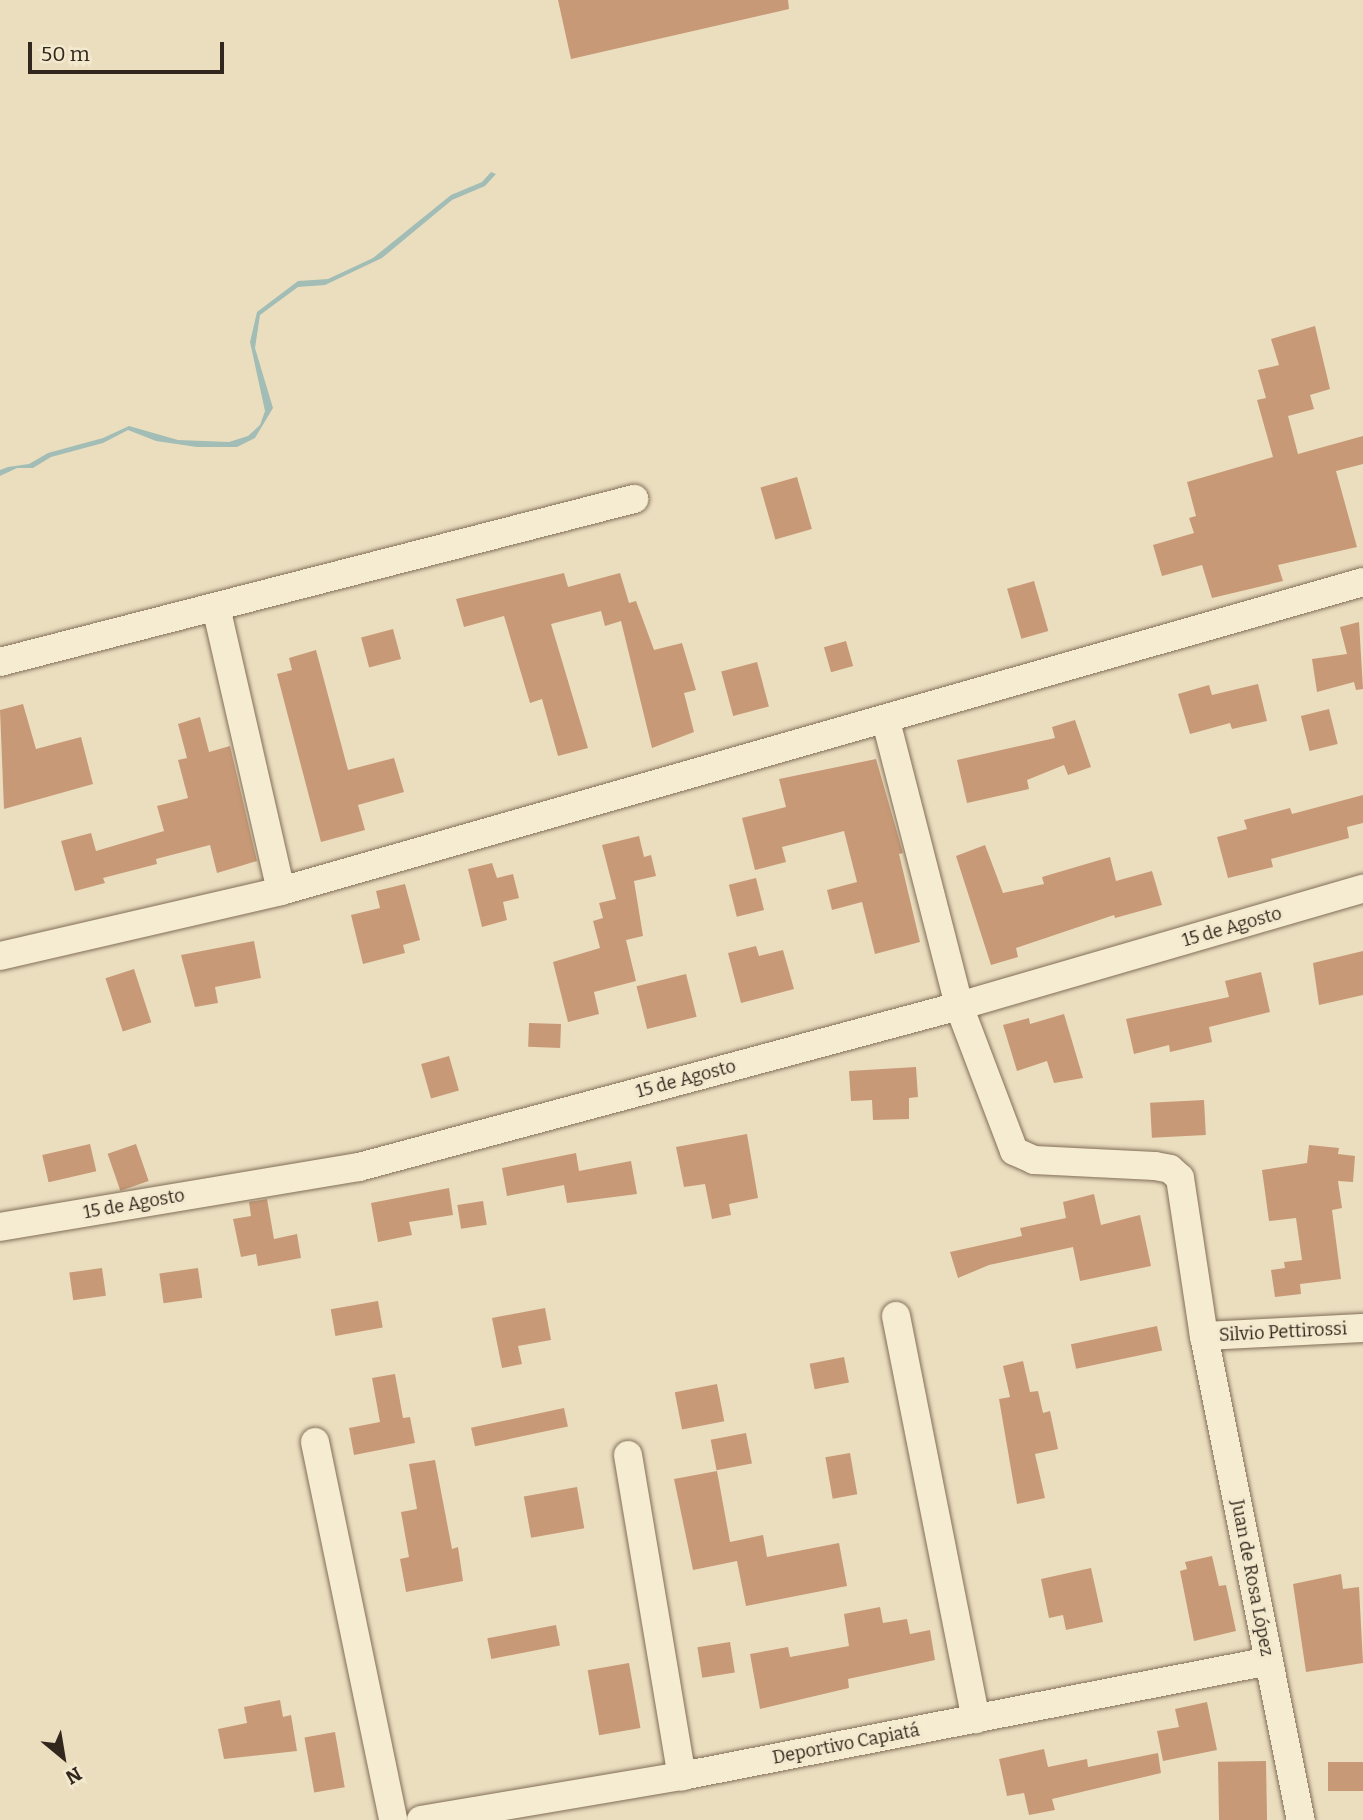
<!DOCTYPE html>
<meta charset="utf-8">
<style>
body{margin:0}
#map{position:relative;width:1363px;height:1820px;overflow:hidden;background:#ebdebf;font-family:Bitter,serif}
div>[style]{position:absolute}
.water>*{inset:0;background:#a2bdb5}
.building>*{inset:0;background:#c79977;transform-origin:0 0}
.roads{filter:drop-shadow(0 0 2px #826f59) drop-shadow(0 0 2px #826f59)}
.street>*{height:28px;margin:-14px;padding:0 14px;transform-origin:14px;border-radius:14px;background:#f6ecd1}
span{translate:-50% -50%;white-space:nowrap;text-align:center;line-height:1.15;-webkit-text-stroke:6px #f3e9ce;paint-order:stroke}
.street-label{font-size:18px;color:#32271c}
.north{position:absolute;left:28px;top:1722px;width:70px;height:70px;-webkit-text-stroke:5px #f3e9ce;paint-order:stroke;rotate:150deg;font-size:19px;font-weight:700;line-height:28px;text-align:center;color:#32271c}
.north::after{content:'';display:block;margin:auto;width:24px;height:32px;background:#32271c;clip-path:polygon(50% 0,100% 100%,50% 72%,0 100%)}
.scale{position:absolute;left:28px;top:42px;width:196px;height:32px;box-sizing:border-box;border:4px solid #32271c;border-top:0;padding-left:9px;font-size:21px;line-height:24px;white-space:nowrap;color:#32271c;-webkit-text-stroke:5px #f3e9ce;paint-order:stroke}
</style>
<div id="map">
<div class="water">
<div style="clip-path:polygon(491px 172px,496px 174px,485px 186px,452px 200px,382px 258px,325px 285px,298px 287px,260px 315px,255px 348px,273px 408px,255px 438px,237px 447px,197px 447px,156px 441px,128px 430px,103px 443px,51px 457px,33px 468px,17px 468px,0 476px,0 470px,8px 467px,29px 464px,48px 453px,103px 438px,129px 426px,178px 440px,229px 442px,248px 436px,260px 425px,265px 411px,250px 342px,257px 312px,298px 281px,328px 279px,373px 258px,451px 195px,482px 182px)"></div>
</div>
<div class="building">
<div style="clip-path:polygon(558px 0,788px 0,789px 9px,571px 59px)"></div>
<div style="clip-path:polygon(1315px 326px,1330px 389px,1310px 395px,1314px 409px,1288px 416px,1298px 454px,1363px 436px,1363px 464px,1336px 471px,1357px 547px,1278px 565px,1283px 581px,1212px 598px,1202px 565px,1162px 576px,1153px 545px,1194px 533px,1189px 518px,1196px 516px,1187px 482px,1273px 457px,1257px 400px,1266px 398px,1258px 370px,1279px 365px,1271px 339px)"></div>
<div style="left:797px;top:477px;width:54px;height:38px;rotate:74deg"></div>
<div style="clip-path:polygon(564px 573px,568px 587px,620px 573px,629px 603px,636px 601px,654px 650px,682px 643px,696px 690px,684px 693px,694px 732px,652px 748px,621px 621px,605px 626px,601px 611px,551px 624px,588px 748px,558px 756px,542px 699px,530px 703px,504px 616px,464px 627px,456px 599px)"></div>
<div style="left:1034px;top:581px;width:52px;height:28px;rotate:74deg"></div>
<div style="clip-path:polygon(1359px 622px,1363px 689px,1356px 690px,1354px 682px,1317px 692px,1312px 659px,1347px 654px,1340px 627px)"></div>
<div style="left:393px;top:629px;width:31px;height:33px;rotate:75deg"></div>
<div style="left:846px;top:641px;width:26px;height:23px;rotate:74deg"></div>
<div style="clip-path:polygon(316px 650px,348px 770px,394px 758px,404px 792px,358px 805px,365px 830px,321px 842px,277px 674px,292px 670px,289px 658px)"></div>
<div style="left:757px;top:662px;width:46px;height:37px;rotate:75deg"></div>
<div style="clip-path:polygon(1258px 684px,1267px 721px,1232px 729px,1230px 723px,1190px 734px,1178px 694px,1209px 685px,1212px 695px)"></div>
<div style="clip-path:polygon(23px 704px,36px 749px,81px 737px,93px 784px,4px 809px,0 710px)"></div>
<div style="left:1329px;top:709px;width:36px;height:29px;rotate:76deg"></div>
<div style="clip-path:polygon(200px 717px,209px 752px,230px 746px,257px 861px,217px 873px,210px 845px,156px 859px,157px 864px,103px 878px,105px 883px,75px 891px,61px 841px,91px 833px,96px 851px,164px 831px,157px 806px,188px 798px,178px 760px,187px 758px,178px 724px)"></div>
<div style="clip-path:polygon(1075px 720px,1091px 767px,1068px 775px,1064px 765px,1027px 780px,1029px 789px,967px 803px,957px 760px,1055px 738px,1052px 727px)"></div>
<div style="clip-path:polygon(876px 759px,903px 853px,899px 854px,920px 942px,875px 954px,862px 902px,832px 910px,827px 890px,857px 882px,844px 831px,782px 847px,786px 862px,755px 870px,742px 818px,786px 807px,779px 779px)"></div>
<div style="clip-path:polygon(1363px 795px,1363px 823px,1347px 827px,1349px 838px,1271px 859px,1273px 867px,1228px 878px,1217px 837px,1247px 829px,1244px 820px,1290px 808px,1292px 814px)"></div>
<div style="clip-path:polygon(639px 836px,644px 857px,651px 855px,656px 876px,634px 881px,643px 936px,626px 940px,636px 981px,594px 992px,599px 1014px,568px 1022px,553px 962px,600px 948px,593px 921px,603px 918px,599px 903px,616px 899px,602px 845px)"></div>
<div style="clip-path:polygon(985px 845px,1003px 893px,1044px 884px,1042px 877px,1110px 857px,1116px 881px,1152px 871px,1162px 905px,1115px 918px,1114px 915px,1016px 948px,1018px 957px,991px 965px,956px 856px)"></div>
<div style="clip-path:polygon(492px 863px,497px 878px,513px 874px,519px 898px,503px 902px,507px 920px,482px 927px,468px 869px)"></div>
<div style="left:756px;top:878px;width:33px;height:28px;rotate:76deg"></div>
<div style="clip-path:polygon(405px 884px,420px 940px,403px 945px,405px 953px,363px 964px,351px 915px,380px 908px,376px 891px)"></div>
<div style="clip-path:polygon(254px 941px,261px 978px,215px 987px,218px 1003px,195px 1007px,181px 955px)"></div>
<div style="clip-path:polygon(756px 946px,759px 956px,783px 950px,794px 989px,741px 1003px,728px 953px)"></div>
<div style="clip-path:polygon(1363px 951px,1363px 995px,1319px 1005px,1313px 963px)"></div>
<div style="left:134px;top:969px;width:56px;height:30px;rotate:72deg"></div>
<div style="clip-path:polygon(1261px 972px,1270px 1012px,1209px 1027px,1212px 1042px,1170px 1052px,1169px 1045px,1134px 1054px,1126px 1019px,1229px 997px,1225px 981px)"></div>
<div style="left:686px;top:974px;width:44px;height:51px;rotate:76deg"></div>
<div style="clip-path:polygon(1064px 1014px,1083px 1078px,1054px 1083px,1047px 1061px,1017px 1071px,1003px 1025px,1029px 1018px,1030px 1024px)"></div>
<div style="left:561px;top:1024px;width:24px;height:32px;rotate:92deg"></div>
<div style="left:449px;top:1056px;width:36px;height:29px;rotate:74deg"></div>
<div style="clip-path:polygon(916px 1067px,918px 1097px,909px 1098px,909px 1119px,873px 1120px,872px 1100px,851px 1101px,849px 1071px)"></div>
<div style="left:1204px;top:1100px;width:35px;height:54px;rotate:87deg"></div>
<div style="clip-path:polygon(747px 1134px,758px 1198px,729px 1204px,731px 1215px,712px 1219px,705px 1184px,684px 1187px,676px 1147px)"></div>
<div style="left:90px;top:1144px;width:28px;height:49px;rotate:77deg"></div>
<div style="left:136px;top:1144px;width:39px;height:30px;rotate:71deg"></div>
<div style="clip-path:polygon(1309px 1145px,1339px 1148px,1338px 1154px,1355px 1156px,1353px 1182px,1338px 1181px,1342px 1208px,1332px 1210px,1341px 1279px,1300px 1284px,1301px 1294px,1275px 1297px,1271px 1270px,1285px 1268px,1284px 1262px,1302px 1260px,1296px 1218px,1269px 1221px,1262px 1170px,1307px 1163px)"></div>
<div style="clip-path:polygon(576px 1153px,579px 1171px,631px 1161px,637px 1194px,567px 1203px,564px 1185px,507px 1196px,502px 1168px)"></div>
<div style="clip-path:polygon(449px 1188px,453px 1215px,409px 1222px,412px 1235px,378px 1242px,371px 1203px)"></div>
<div style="clip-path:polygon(1094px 1194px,1101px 1225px,1140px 1215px,1151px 1266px,1080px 1281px,1073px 1247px,989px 1265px,958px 1278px,950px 1252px,1022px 1236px,1020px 1228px,1066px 1218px,1063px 1202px)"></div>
<div style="clip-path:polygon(267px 1199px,274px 1239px,297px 1234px,301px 1258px,258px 1266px,256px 1254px,241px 1257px,233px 1219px,251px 1216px,249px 1202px)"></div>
<div style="left:483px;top:1201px;width:24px;height:26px;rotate:81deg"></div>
<div style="left:102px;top:1268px;width:28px;height:33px;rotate:82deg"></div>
<div style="left:198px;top:1268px;width:30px;height:39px;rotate:82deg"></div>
<div style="left:378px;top:1301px;width:27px;height:48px;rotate:80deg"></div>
<div style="clip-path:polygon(545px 1308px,551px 1340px,518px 1346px,522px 1364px,502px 1368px,492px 1318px)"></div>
<div style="left:1157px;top:1326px;width:25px;height:88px;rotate:78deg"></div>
<div style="left:844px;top:1357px;width:26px;height:35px;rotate:79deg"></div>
<div style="clip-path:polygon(1023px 1361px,1030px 1392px,1038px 1391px,1043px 1413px,1050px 1411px,1058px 1449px,1035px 1454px,1045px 1498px,1017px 1504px,999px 1399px,1010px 1397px,1003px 1366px)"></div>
<div style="clip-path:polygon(395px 1374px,403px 1418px,410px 1417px,415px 1443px,354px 1455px,349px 1428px,380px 1422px,372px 1378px)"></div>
<div style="left:717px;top:1384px;width:38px;height:43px;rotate:79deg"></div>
<div style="left:564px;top:1408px;width:19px;height:95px;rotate:78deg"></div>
<div style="left:746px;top:1433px;width:31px;height:36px;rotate:79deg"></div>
<div style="left:850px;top:1453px;width:42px;height:25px;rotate:80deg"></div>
<div style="clip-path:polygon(435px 1460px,452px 1549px,458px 1547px,463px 1581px,406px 1592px,400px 1559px,409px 1557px,401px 1512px,417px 1509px,409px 1464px)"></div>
<div style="clip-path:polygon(717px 1471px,730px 1542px,763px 1535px,767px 1557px,839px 1543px,847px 1586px,746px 1606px,737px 1561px,693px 1570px,674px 1479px)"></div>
<div style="left:577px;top:1487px;width:42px;height:54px;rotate:80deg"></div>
<div style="clip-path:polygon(1212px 1556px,1219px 1586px,1226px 1585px,1236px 1631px,1194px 1641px,1180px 1571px,1187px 1569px,1185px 1562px)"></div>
<div style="clip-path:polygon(1091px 1568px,1103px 1622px,1066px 1630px,1063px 1615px,1049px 1618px,1041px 1579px)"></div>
<div style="clip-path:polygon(1341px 1574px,1343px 1589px,1359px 1587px,1363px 1663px,1306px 1672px,1293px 1584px)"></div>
<div style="clip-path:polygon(880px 1607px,883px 1623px,907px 1619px,910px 1634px,930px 1630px,935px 1660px,848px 1679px,849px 1688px,760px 1709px,750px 1654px,788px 1647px,790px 1657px,849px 1646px,844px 1614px)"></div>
<div style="left:556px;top:1625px;width:21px;height:70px;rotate:79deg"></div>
<div style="left:730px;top:1642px;width:31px;height:33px;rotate:81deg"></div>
<div style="left:629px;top:1663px;width:66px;height:42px;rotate:80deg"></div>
<div style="clip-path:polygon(280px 1700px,283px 1717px,291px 1715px,297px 1751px,224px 1759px,218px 1729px,247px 1723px,244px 1707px)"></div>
<div style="clip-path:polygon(1207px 1702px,1217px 1750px,1163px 1761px,1157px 1731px,1179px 1727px,1175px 1709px)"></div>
<div style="left:335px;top:1732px;width:56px;height:31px;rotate:80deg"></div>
<div style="clip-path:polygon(1044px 1749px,1048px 1767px,1087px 1759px,1088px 1767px,1158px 1753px,1161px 1773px,1052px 1799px,1055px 1810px,1029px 1815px,1024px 1793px,1007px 1796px,999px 1759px)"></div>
<div style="left:1266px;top:1761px;width:59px;height:48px;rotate:89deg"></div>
<div style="left:1363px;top:1762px;width:29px;height:35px;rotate:90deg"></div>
</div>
<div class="roads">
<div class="street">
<div style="left:216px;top:607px;width:291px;rotate:77.1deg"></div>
<div style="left:0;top:662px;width:655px;rotate:-14.42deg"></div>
<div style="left:886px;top:721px;width:294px;rotate:75.6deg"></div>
<div style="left:959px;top:1006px;width:155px;rotate:69.2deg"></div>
<div style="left:1014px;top:1151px;width:22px;rotate:24deg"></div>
<div style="left:1034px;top:1160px;width:121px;rotate:2.8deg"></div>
<div style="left:1155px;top:1166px;width:15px;rotate:11deg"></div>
<div style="left:1170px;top:1169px;width:13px;rotate:42deg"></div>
<div style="left:1180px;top:1178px;width:160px;rotate:81.4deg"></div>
<div style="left:1204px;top:1336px;width:494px;rotate:78.7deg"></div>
<div style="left:0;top:956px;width:288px;rotate:-13deg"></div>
<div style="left:281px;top:891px;width:1125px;rotate:-15.94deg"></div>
<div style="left:0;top:1227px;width:364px;rotate:-9.5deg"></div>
<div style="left:359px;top:1167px;width:621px;rotate:-15.02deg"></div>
<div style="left:959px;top:1006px;width:421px;rotate:-16.2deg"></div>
<div style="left:896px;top:1316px;width:411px;rotate:78.8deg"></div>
<div style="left:1204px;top:1336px;width:159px;rotate:-2.9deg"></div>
<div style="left:315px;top:1442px;width:386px;rotate:78.3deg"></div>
<div style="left:628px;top:1455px;width:326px;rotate:80.5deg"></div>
<div style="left:421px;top:1820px;width:265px;rotate:-9.6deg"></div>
<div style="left:682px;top:1776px;width:598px;rotate:-11.08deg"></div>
</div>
</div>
<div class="street-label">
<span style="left:1232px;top:927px;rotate:-16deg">15 de Agosto</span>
<span style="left:686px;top:1079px;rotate:-15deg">15 de Agosto</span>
<span style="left:134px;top:1204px;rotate:-10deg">15 de Agosto</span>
<span style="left:1283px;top:1332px;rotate:-3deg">Silvio Pettirossi</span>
<span style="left:1252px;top:1578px;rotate:79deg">Juan de Rosa López</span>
<span style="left:846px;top:1744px;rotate:-11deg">Deportivo Capiatá</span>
</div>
<div class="north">N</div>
<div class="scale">50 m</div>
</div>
